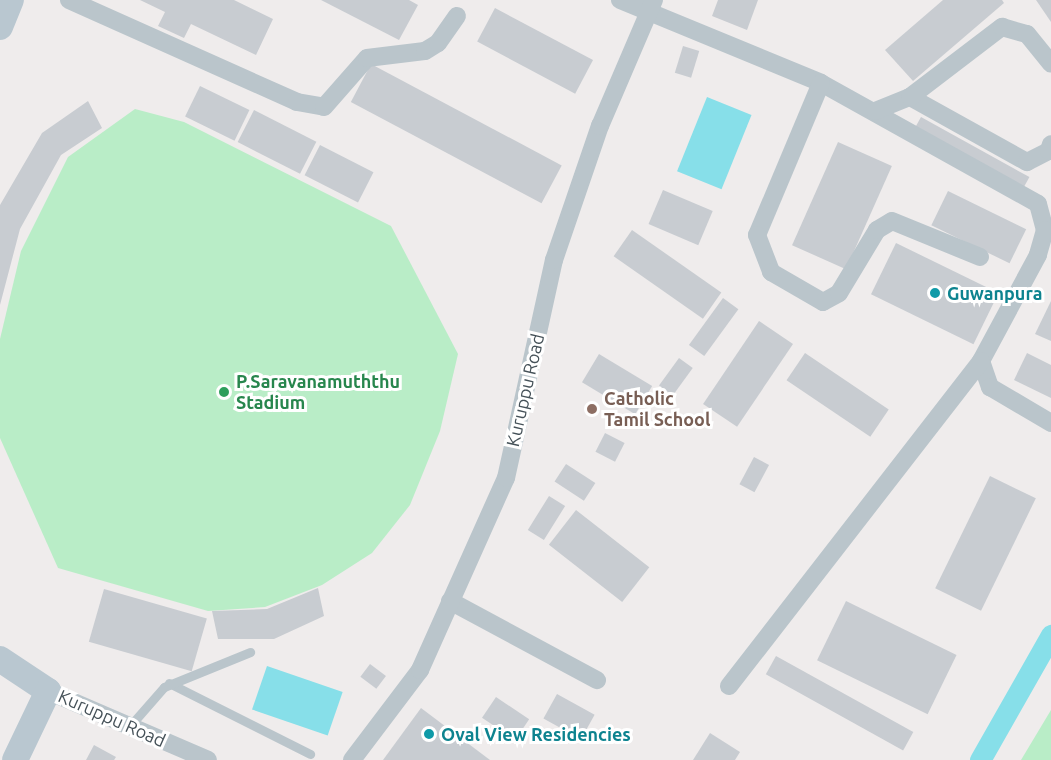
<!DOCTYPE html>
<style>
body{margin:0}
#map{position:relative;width:1051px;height:760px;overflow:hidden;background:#efecec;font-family:Ubuntu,sans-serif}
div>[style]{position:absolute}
.green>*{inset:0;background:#b9edc7}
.water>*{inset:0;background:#87dfe9;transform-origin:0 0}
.canal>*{height:21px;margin:-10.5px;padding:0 10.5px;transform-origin:10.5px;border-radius:10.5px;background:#87dfe9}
.building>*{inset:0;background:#c8ccd1;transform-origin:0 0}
.lane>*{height:9px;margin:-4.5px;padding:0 4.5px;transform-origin:4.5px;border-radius:4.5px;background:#bac5cb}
.street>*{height:18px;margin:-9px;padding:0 9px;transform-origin:9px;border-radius:9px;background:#bac5cb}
.secondary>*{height:26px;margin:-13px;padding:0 13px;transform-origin:13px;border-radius:13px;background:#b9c7d0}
.dots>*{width:16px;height:16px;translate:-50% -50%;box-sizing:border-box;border:3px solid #fff;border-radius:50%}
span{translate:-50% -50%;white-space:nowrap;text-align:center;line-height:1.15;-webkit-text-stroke:6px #fff;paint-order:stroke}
.culture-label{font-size:18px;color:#0d838f;font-weight:700}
.left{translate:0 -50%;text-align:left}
.leisure-label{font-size:18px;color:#27864d;font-weight:700}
.street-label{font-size:18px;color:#455158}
.education-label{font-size:18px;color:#785e54;font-weight:700}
</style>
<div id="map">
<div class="green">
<div style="clip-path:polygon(135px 109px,184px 122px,391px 226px,458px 354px,440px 431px,410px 505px,372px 553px,322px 585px,265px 607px,208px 611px,58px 568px,0 438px,0 339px,21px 251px,68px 157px)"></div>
<div style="clip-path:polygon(1051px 710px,1051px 760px,1021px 760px)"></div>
</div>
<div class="water">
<div style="left:707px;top:97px;width:48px;height:80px;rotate:22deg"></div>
<div style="left:267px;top:666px;width:80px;height:46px;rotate:19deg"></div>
</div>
<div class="canal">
<div style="left:980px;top:760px;width:144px;rotate:-60.4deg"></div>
</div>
<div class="building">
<div style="clip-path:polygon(140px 0,234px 0,273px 19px,256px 55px,191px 24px,184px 38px,158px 26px,165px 12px)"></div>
<div style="clip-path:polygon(321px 0,409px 0,418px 5px,399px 40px)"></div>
<div style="clip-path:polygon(718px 0,758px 0,747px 30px,712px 16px)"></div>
<div style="clip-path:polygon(943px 0,1002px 0,1004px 3px,913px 81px,885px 50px)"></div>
<div style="clip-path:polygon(1036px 0,1051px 0,1051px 22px)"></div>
<div style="left:495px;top:8px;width:111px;height:38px;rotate:28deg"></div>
<div style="left:683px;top:46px;width:17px;height:28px;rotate:17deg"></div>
<div style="left:371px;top:64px;width:216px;height:43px;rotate:28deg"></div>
<div style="left:200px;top:86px;width:55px;height:34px;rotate:26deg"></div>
<div style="clip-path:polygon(88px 101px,102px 128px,61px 155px,20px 229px,0 305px,0 205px,42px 133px)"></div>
<div style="left:254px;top:110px;width:70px;height:36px;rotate:27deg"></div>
<div style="left:921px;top:117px;width:124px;height:14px;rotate:29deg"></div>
<div style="left:838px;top:142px;width:59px;height:113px;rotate:24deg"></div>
<div style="left:320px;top:145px;width:60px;height:34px;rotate:27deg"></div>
<div style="left:663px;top:190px;width:54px;height:37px;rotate:23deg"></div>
<div style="left:948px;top:191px;width:87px;height:38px;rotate:26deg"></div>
<div style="left:632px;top:230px;width:109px;height:32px;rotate:35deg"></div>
<div style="left:896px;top:243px;width:114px;height:57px;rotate:26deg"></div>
<div style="left:723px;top:298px;width:19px;height:58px;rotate:36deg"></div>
<div style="clip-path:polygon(1051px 301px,1051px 341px,1035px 334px)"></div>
<div style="left:759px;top:321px;width:41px;height:100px;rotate:34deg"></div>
<div style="left:805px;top:353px;width:101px;height:33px;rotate:34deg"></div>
<div style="clip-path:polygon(1027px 353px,1051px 365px,1051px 398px,1014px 380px)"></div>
<div style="left:599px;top:354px;width:62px;height:33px;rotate:31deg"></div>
<div style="left:679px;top:358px;width:17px;height:34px;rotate:36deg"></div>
<div style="left:605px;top:433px;width:22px;height:21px;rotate:27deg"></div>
<div style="left:754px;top:457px;width:17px;height:31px;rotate:28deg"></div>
<div style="left:566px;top:464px;width:35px;height:21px;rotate:33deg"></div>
<div style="left:990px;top:476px;width:51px;height:125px;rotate:26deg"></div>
<div style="left:549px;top:496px;width:19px;height:40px;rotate:32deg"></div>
<div style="left:576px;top:510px;width:93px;height:44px;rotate:38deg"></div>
<div style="clip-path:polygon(318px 588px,324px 616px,274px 639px,218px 639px,212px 611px,267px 609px)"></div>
<div style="left:104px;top:589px;width:107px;height:55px;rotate:16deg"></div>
<div style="left:846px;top:601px;width:123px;height:66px;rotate:26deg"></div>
<div style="left:776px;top:656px;width:157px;height:21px;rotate:29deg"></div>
<div style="left:370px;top:664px;width:20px;height:16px;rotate:37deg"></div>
<div style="left:557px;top:694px;width:43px;height:28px;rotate:29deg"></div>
<div style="left:496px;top:697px;width:40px;height:25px;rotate:34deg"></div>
<div style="clip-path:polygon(421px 708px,490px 760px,383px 760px)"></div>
<div style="clip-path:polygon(710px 733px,740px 752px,735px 760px,693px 760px)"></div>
<div style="clip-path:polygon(94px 745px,116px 757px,114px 760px,86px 760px)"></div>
</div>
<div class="lane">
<div style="left:169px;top:683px;width:158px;rotate:26.7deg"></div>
<div style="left:129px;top:727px;width:53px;rotate:-48.8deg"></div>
<div style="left:164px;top:687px;width:93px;rotate:-22.1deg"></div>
</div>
<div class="street">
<div style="left:69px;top:0;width:250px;rotate:24.1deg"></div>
<div style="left:297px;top:102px;width:27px;rotate:10deg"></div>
<div style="left:324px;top:107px;width:65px;rotate:-48.7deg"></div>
<div style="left:367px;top:58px;width:58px;rotate:-6.9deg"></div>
<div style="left:425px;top:51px;width:15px;rotate:-32deg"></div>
<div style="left:438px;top:43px;width:33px;rotate:-55deg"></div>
<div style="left:620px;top:0;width:217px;rotate:22.4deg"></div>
<div style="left:821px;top:83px;width:248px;rotate:29.1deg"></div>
<div style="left:1038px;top:204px;width:27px;rotate:75deg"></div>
<div style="left:1045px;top:230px;width:26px;rotate:106deg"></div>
<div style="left:1038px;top:255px;width:120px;rotate:118.3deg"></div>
<div style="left:981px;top:361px;width:28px;rotate:71deg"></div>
<div style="left:990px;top:387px;width:71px;rotate:30.5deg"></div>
<div style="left:821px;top:83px;width:165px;rotate:112.8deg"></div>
<div style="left:757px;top:235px;width:40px;rotate:69deg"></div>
<div style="left:771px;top:272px;width:60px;rotate:30deg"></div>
<div style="left:823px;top:302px;width:18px;rotate:-29deg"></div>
<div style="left:839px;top:293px;width:74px;rotate:-58.9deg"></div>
<div style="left:877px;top:230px;width:17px;rotate:-31deg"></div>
<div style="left:892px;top:221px;width:95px;rotate:22.2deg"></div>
<div style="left:910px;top:97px;width:134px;rotate:29.1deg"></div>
<div style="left:1027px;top:162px;width:25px;rotate:-27deg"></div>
<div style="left:1049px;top:151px;width:7px;rotate:-74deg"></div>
<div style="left:875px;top:111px;width:38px;rotate:-22deg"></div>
<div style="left:910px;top:97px;width:116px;rotate:-37.3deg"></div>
<div style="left:1002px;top:27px;width:26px;rotate:16deg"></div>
<div style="left:1027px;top:34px;width:38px;rotate:51deg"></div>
<div style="left:450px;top:601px;width:167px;rotate:28.3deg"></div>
<div style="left:729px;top:686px;width:411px;rotate:-52.2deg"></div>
<div style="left:48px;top:691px;width:174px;rotate:23.3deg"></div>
<div style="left:352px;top:760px;width:113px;rotate:-52.9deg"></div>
<div style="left:420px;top:670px;width:210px;rotate:-65.9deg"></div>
<div style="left:506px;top:478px;width:223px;rotate:-77.6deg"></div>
<div style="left:554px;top:260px;width:142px;rotate:-71.1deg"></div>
<div style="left:600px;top:126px;width:137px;rotate:-66.8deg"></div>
</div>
<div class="secondary">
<div style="left:0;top:27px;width:29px;rotate:-68deg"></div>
<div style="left:0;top:659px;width:58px;rotate:33.7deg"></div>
<div style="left:48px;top:691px;width:76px;rotate:115.6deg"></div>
</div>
<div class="dots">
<div style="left:935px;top:293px;background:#0f9aa8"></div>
<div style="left:224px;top:392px;background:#2e9e5b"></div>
<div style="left:592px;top:409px;background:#8d6e63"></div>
<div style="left:429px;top:734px;background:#0f9aa8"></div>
</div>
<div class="culture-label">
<span class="left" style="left:947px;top:293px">Guwanpura</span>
<span class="left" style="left:441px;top:734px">Oval View Residencies</span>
</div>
<div class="leisure-label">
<span class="left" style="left:236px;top:392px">P.Saravanamuththu<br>Stadium</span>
</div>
<div class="street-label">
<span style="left:525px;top:390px;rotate:-77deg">Kuruppu Road</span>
<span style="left:112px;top:718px;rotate:24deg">Kuruppu Road</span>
</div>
<div class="education-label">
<span class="left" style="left:604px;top:409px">Catholic<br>Tamil School</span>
</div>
</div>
